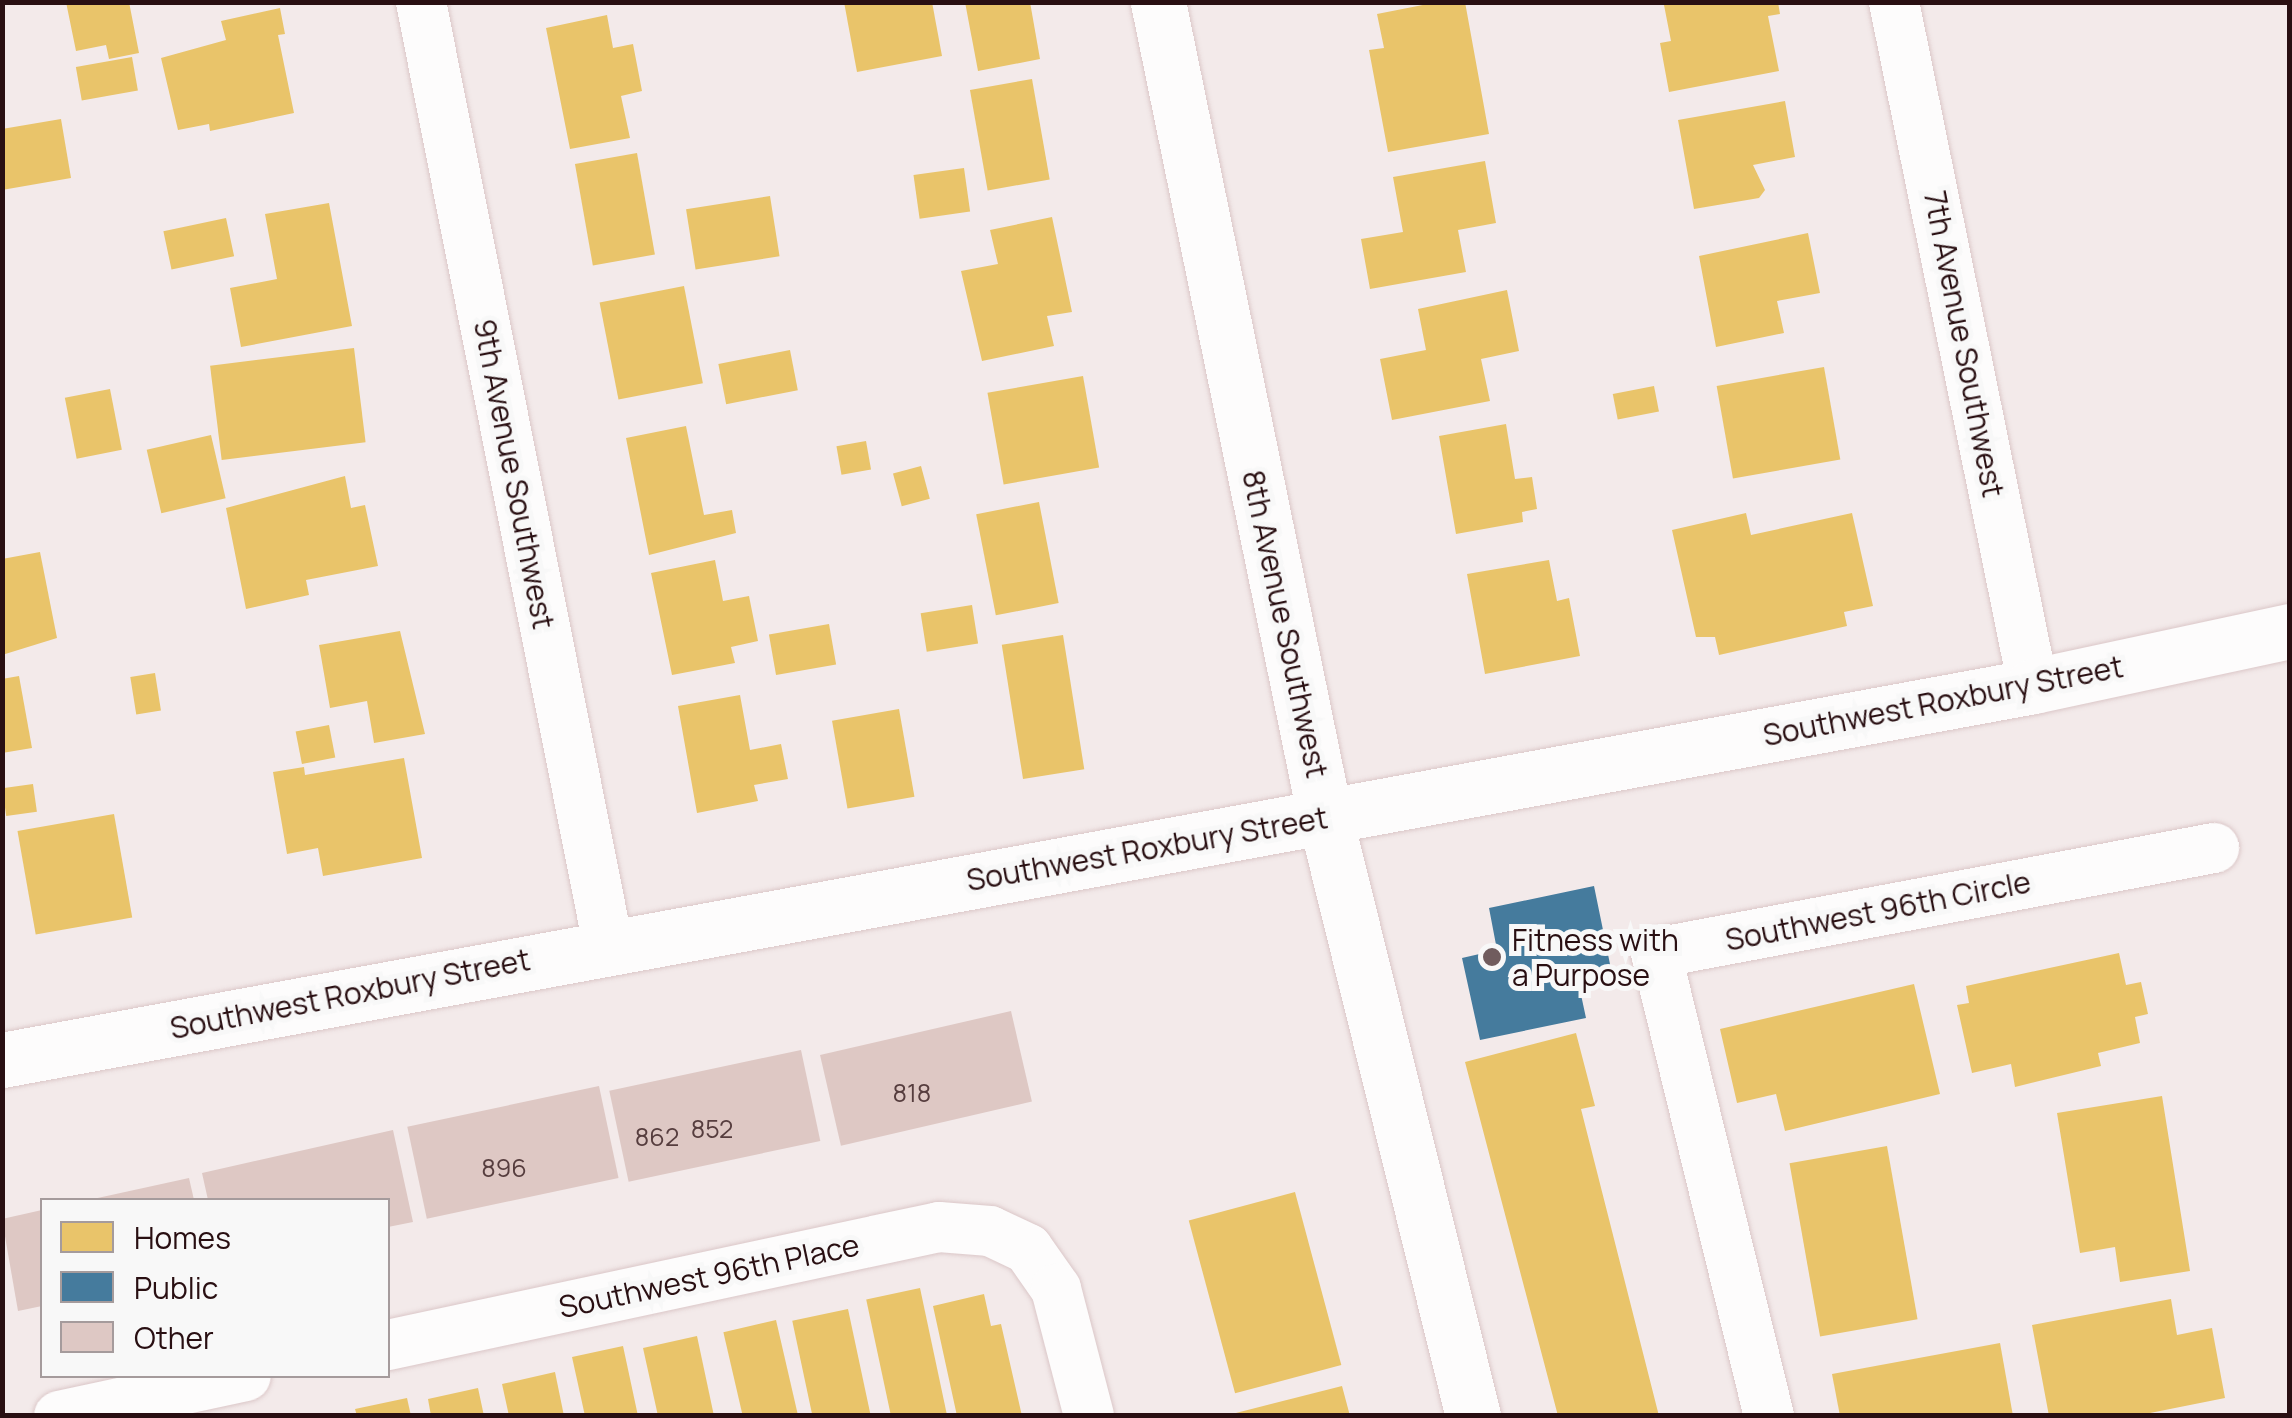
<!DOCTYPE html>
<style>
body{margin:0}
#map{position:relative;width:2292px;height:1418px;overflow:hidden;background:#f3eaea;font-family:Manrope,sans-serif}
div>[style]{position:absolute}
.homes>*{inset:0;background:#e9c46a;transform-origin:0 0}
.public>*{inset:0;background:#457b9d}
.building>*{inset:0;background:#dec8c4;transform-origin:0 0}
.roads{filter:drop-shadow(0 0 2px #dbc7c8) drop-shadow(0 0 2px #dbc7c8)}
.street>*{height:50px;margin:-25px;padding:0 25px;transform-origin:25px;border-radius:25px;background:#fdfcfc}
.secondary>*{height:55px;margin:-27.5px;padding:0 27.5px;transform-origin:27.5px;border-radius:27.5px;background:#fdfcfc}
.dots>*{width:28px;height:28px;translate:-50% -50%;box-sizing:border-box;border:5px solid #f8f8f8;border-radius:50%}
span{translate:-50% -50%;white-space:nowrap;text-align:center;line-height:1.15;-webkit-text-stroke:10px #f8f8f8;paint-order:stroke}
.number-label{font-size:25px;color:#563d3e}
.number-label span{-webkit-text-stroke-width:0}
.street-label{font-size:30px;color:#290f12}
.poi-label{font-size:30px;color:#290f12}
.left{translate:0 -50%;text-align:left}
.frame{position:absolute;inset:0;border:5px solid #290f12;pointer-events:none}
.legend{position:absolute;left:40px;top:1198px;width:350px;height:180px;box-sizing:border-box;background:#f8f8f8;border:2px solid #a59b9c;margin:0;padding:12px 18px;list-style:none;font-size:30px;color:#290f12}
.legend li{display:flex;align-items:center;gap:20px;height:50px}
.legend b{width:50px;border:2px solid #a59b9c}
</style>
<div id="map">
<div class="homes">
<div style="clip-path:polygon(66px 2px,129px 2px,139px 53px,109px 59px,106px 45px,76px 51px)"></div>
<div style="clip-path:polygon(844px 2px,932px 2px,942px 56px,857px 72px)"></div>
<div style="clip-path:polygon(965px 2px,1030px 2px,1040px 59px,978px 71px)"></div>
<div style="clip-path:polygon(1438px 2px,1465px 2px,1489px 134px,1388px 152px,1369px 50px,1384px 48px,1377px 14px)"></div>
<div style="clip-path:polygon(1671px 2px,1778px 2px,1780px 14px,1768px 16px,1779px 71px,1669px 92px,1660px 43px,1671px 41px,1664px 5px)"></div>
<div style="clip-path:polygon(280px 8px,285px 34px,278px 35px,294px 113px,210px 131px,209px 124px,178px 130px,161px 58px,226px 40px,221px 21px)"></div>
<div style="clip-path:polygon(607px 15px,613px 48px,633px 44px,642px 91px,621px 96px,630px 138px,570px 149px,546px 28px)"></div>
<div style="left:132px;top:57px;width:34px;height:57px;rotate:80deg"></div>
<div style="left:1032px;top:79px;width:102px;height:63px;rotate:80deg"></div>
<div style="clip-path:polygon(1785px 101px,1795px 157px,1753px 165px,1765px 190px,1759px 198px,1694px 209px,1678px 120px)"></div>
<div style="clip-path:polygon(61px 119px,71px 178px,2px 190px,2px 129px)"></div>
<div style="left:637px;top:153px;width:103px;height:63px;rotate:80deg"></div>
<div style="clip-path:polygon(1485px 161px,1496px 223px,1458px 230px,1466px 272px,1370px 289px,1361px 239px,1403px 232px,1393px 177px)"></div>
<div style="left:964px;top:168px;width:44px;height:51px;rotate:82deg"></div>
<div style="left:770px;top:196px;width:61px;height:85px;rotate:81deg"></div>
<div style="clip-path:polygon(329px 203px,352px 326px,241px 347px,230px 288px,277px 279px,265px 214px)"></div>
<div style="clip-path:polygon(1052px 217px,1072px 312px,1047px 316px,1054px 346px,982px 361px,961px 271px,998px 264px,990px 230px)"></div>
<div style="left:226px;top:218px;width:39px;height:64px;rotate:78deg"></div>
<div style="clip-path:polygon(1808px 233px,1820px 293px,1777px 301px,1784px 333px,1716px 347px,1699px 256px)"></div>
<div style="left:684px;top:286px;width:99px;height:86px;rotate:79deg"></div>
<div style="clip-path:polygon(1507px 290px,1519px 351px,1481px 359px,1490px 401px,1392px 420px,1380px 359px,1426px 350px,1418px 309px)"></div>
<div style="left:354px;top:348px;width:95px;height:145px;rotate:83deg"></div>
<div style="left:790px;top:350px;width:41px;height:73px;rotate:79deg"></div>
<div style="left:1824px;top:367px;width:94px;height:109px;rotate:80deg"></div>
<div style="left:1083px;top:376px;width:93px;height:97px;rotate:80deg"></div>
<div style="left:1654px;top:386px;width:26px;height:42px;rotate:79deg"></div>
<div style="left:110px;top:389px;width:62px;height:46px;rotate:79deg"></div>
<div style="clip-path:polygon(1506px 424px,1515px 479px,1532px 477px,1537px 509px,1522px 512px,1523px 522px,1456px 534px,1439px 436px)"></div>
<div style="clip-path:polygon(686px 426px,704px 515px,732px 510px,736px 533px,649px 555px,626px 438px)"></div>
<div style="left:211px;top:435px;width:65px;height:66px;rotate:77deg"></div>
<div style="left:866px;top:441px;width:29px;height:30px;rotate:80deg"></div>
<div style="left:921px;top:466px;width:34px;height:29px;rotate:75deg"></div>
<div style="clip-path:polygon(345px 476px,351px 508px,365px 505px,378px 566px,306px 580px,309px 595px,246px 609px,226px 508px)"></div>
<div style="left:1039px;top:502px;width:103px;height:64px;rotate:79deg"></div>
<div style="clip-path:polygon(1746px 513px,1751px 535px,1852px 513px,1873px 606px,1844px 612px,1847px 626px,1719px 655px,1715px 637px,1696px 637px,1672px 530px)"></div>
<div style="clip-path:polygon(40px 552px,57px 638px,2px 655px,2px 559px)"></div>
<div style="clip-path:polygon(715px 560px,723px 601px,749px 596px,758px 641px,731px 647px,735px 663px,672px 675px,651px 573px)"></div>
<div style="clip-path:polygon(1549px 560px,1557px 601px,1569px 598px,1580px 656px,1485px 674px,1467px 574px)"></div>
<div style="left:972px;top:605px;width:39px;height:52px;rotate:81deg"></div>
<div style="left:829px;top:624px;width:41px;height:61px;rotate:80deg"></div>
<div style="clip-path:polygon(400px 631px,425px 734px,374px 743px,367px 701px,330px 708px,319px 645px)"></div>
<div style="left:1063px;top:635px;width:136px;height:62px;rotate:81deg"></div>
<div style="left:155px;top:673px;width:38px;height:25px;rotate:81deg"></div>
<div style="clip-path:polygon(19px 676px,32px 748px,2px 753px,2px 679px)"></div>
<div style="clip-path:polygon(740px 695px,750px 750px,781px 744px,788px 779px,754px 785px,758px 801px,697px 813px,678px 706px)"></div>
<div style="left:899px;top:709px;width:89px;height:68px;rotate:80deg"></div>
<div style="left:329px;top:725px;width:33px;height:34px;rotate:79deg"></div>
<div style="clip-path:polygon(404px 758px,422px 858px,323px 876px,318px 848px,287px 854px,273px 772px,304px 767px,305px 775px)"></div>
<div style="left:33px;top:784px;width:28px;height:31px;rotate:82deg"></div>
<div style="left:114px;top:814px;width:105px;height:98px;rotate:80deg"></div>
<div style="clip-path:polygon(2119px 953px,2126px 985px,2141px 982px,2148px 1014px,2135px 1017px,2140px 1043px,2098px 1053px,2101px 1066px,2015px 1087px,2011px 1064px,1972px 1073px,1957px 1005px,1969px 1003px,1966px 986px)"></div>
<div style="clip-path:polygon(1914px 984px,1940px 1094px,1785px 1131px,1776px 1094px,1737px 1103px,1720px 1029px)"></div>
<div style="clip-path:polygon(1576px 1033px,1595px 1106px,1581px 1109px,1659px 1416px,1558px 1416px,1465px 1062px)"></div>
<div style="clip-path:polygon(2162px 1096px,2190px 1271px,2120px 1282px,2115px 1247px,2080px 1253px,2057px 1113px)"></div>
<div style="left:1887px;top:1146px;width:176px;height:99px;rotate:80deg"></div>
<div style="left:1295px;top:1192px;width:179px;height:110px;rotate:75deg"></div>
<div style="left:920px;top:1288px;width:131px;height:55px;rotate:78deg"></div>
<div style="clip-path:polygon(984px 1294px,991px 1326px,1001px 1324px,1022px 1416px,957px 1416px,933px 1306px)"></div>
<div style="clip-path:polygon(2171px 1299px,2177px 1335px,2212px 1328px,2225px 1398px,2135px 1416px,2049px 1416px,2032px 1325px)"></div>
<div style="left:848px;top:1309px;width:109px;height:57px;rotate:78deg"></div>
<div style="left:776px;top:1320px;width:98px;height:54px;rotate:77deg"></div>
<div style="clip-path:polygon(697px 1336px,714px 1416px,658px 1416px,643px 1348px)"></div>
<div style="clip-path:polygon(2000px 1343px,2013px 1416px,1840px 1416px,1832px 1374px)"></div>
<div style="clip-path:polygon(623px 1346px,638px 1416px,585px 1416px,572px 1357px)"></div>
<div style="clip-path:polygon(555px 1372px,564px 1416px,509px 1416px,502px 1384px)"></div>
<div style="clip-path:polygon(1342px 1386px,1350px 1416px,1232px 1416px,1232px 1414px)"></div>
<div style="clip-path:polygon(478px 1388px,484px 1416px,431px 1416px,428px 1399px)"></div>
<div style="clip-path:polygon(407px 1398px,411px 1416px,357px 1416px,355px 1409px)"></div>
</div>
<div class="public">
<div style="clip-path:polygon(1594px 886px,1611px 969px,1577px 976px,1586px 1018px,1480px 1040px,1462px 958px,1497px 950px,1489px 908px)"></div>
</div>
<div class="building">
<div style="left:1011px;top:1011px;width:93px;height:196px;rotate:77deg"></div>
<div style="left:801px;top:1050px;width:93px;height:196px;rotate:78deg"></div>
<div style="left:599px;top:1086px;width:94px;height:196px;rotate:78deg"></div>
<div style="clip-path:polygon(393px 1130px,413px 1222px,388px 1227px,388px 1200px,208px 1200px,202px 1173px)"></div>
<div style="clip-path:polygon(189px 1178px,194px 1200px,93px 1200px,93px 1199px)"></div>
<div style="clip-path:polygon(42px 1210px,42px 1306px,18px 1311px,2px 1219px)"></div>
</div>
<div class="roads">
<div class="street">
<div style="left:421px;top:2px;width:961px;rotate:78.78deg"></div>
<div style="left:1894px;top:2px;width:698px;rotate:78.51deg"></div>
<div style="left:388px;top:1345px;width:563px;rotate:-12.09deg"></div>
<div style="left:939px;top:1227px;width:51px;rotate:4.5deg"></div>
<div style="left:990px;top:1231px;width:42px;rotate:25.3deg"></div>
<div style="left:1028px;top:1249px;width:49px;rotate:55deg"></div>
<div style="left:1056px;top:1289px;width:131px;rotate:75.4deg"></div>
<div style="left:59px;top:1416px;width:191px;rotate:-12.1deg"></div>
<div style="left:1769px;top:1416px;width:477px;rotate:-103.7deg"></div>
<div style="left:1656px;top:953px;width:568px;rotate:-10.66deg"></div>
</div>
<div class="secondary">
<div style="left:1158px;top:2px;width:832px;rotate:78.42deg"></div>
<div style="left:1325px;top:817px;width:617px;rotate:76.12deg"></div>
<div style="left:2px;top:1060px;width:2065px;rotate:-10.43deg"></div>
<div style="left:2033px;top:686px;width:263px;rotate:-12.1deg"></div>
</div>
</div>
<div class="dots">
<div style="left:1492px;top:957px;background:#705c5e"></div>
</div>
<div class="number-label">
<span style="left:912px;top:1093px">818</span>
<span style="left:712px;top:1129px">852</span>
<span style="left:657px;top:1137px">862</span>
<span style="left:504px;top:1168px">896</span>
</div>
<div class="street-label">
<span style="left:1964px;top:344px;rotate:79deg">7th Avenue Southwest</span>
<span style="left:514px;top:474px;rotate:79deg">9th Avenue Southwest</span>
<span style="left:1285px;top:624px;rotate:78deg">8th Avenue Southwest</span>
<span style="left:1943px;top:701px;rotate:-11deg">Southwest Roxbury Street</span>
<span style="left:1147px;top:849px;rotate:-10deg">Southwest Roxbury Street</span>
<span style="left:1878px;top:911px;rotate:-11deg">Southwest 96th Circle</span>
<span style="left:350px;top:994px;rotate:-11deg">Southwest Roxbury Street</span>
<span style="left:709px;top:1276px;rotate:-12deg">Southwest 96th Place</span>
</div>
<div class="poi-label">
<span class="left" style="left:1512px;top:957px">Fitness with<br>a Purpose</span>
</div>
<div class="frame"></div>
<ul class="legend">
<li><b style="height:28px;background:#e9c46a"></b>Homes</li>
<li><b style="height:28px;background:#457b9d"></b>Public</li>
<li><b style="height:28px;background:#dec8c4"></b>Other</li>
</ul>
</div>
